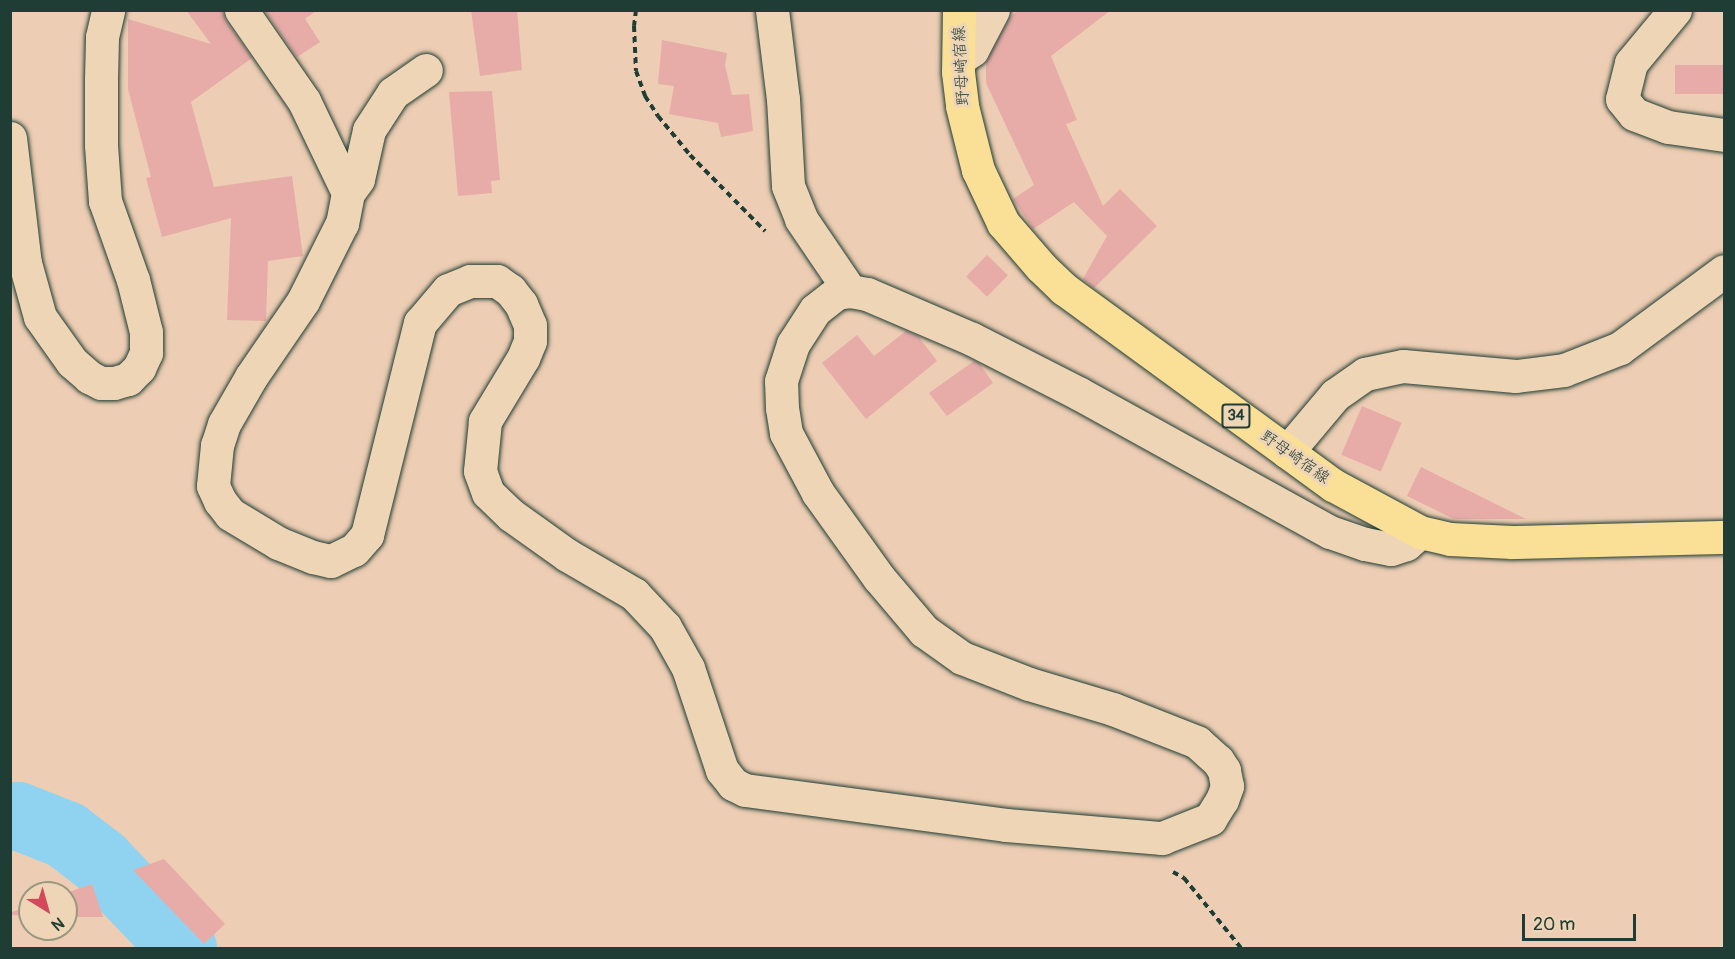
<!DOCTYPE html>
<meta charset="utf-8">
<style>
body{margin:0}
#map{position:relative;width:1735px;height:959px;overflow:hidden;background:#edcdb3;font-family:Pangolin,"Klee One",sans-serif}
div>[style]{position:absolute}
.river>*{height:68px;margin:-34px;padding:0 34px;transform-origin:34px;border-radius:34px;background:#8fd3f0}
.building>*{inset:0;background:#e7aca8;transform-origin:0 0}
.path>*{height:4px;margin-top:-2px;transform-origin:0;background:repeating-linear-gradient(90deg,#1f3d34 0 6px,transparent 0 10.5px)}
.roads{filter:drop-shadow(0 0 2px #1f3d34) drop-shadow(0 0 2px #1f3d34)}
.minor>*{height:33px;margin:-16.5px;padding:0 16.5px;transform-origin:16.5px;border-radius:16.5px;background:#eed5b6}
.major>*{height:33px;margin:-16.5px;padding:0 16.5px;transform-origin:16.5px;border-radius:16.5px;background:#fadf96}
span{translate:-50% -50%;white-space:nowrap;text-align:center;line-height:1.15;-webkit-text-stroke:6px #eed5b6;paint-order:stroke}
.shield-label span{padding:2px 4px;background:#eed5b6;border:2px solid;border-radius:4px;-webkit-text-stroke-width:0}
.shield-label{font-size:15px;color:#1f3d34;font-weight:700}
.street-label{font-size:16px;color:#1f3d34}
.frame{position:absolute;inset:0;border:12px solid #1f3d34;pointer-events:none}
.north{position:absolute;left:18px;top:881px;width:60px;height:60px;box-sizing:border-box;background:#eed5b6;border:2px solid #9b9882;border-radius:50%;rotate:143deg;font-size:16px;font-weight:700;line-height:24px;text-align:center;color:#1f3d34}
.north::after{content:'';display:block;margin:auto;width:21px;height:27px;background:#d1495b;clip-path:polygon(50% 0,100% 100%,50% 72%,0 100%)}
.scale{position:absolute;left:1522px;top:914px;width:114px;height:27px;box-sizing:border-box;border:3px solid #1f3d34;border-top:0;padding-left:8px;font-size:18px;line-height:21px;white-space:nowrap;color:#1f3d34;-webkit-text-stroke:4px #eed5b6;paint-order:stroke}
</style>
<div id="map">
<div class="river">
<div style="left:10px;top:817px;width:8px;rotate:-7deg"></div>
<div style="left:18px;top:816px;width:52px;rotate:21.6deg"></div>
<div style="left:66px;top:835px;width:43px;rotate:37.4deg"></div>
<div style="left:100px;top:861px;width:120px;rotate:46.3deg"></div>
</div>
<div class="building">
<div style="clip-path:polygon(186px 10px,222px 10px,226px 21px,252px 58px,191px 102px,214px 187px,292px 176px,303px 256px,268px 261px,266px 321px,227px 320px,231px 218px,162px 237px,146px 178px,151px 177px,128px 89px,128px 19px,211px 44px)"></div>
<div style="clip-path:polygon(264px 10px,317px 10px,305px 19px,320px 42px,297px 57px)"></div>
<div style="clip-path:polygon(471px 10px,517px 10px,522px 70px,480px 76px)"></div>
<div style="clip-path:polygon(1018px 10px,1111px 10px,1051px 56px,1077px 120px,1066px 124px,1103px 206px,1120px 189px,1157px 226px,1094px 288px,1083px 279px,1107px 236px,1074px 202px,1033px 229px,1013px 199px,1034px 185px,986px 83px,986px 62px,1010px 18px)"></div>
<div style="clip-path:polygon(662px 40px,727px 53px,725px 65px,732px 95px,749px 94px,753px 131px,721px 137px,718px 123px,669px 114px,674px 86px,658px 84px)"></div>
<div style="left:1725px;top:65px;width:29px;height:50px;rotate:90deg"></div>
<div style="clip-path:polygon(492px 91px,500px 180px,491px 181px,492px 193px,458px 196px,449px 92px)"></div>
<div style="left:987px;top:255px;width:29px;height:30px;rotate:44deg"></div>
<div style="clip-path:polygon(906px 331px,918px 336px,937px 361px,866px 419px,822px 363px,857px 335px,874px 356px)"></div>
<div style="clip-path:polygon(974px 361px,979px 363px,993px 383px,947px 416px,929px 393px)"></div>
<div style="left:1362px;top:406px;width:43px;height:53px;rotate:23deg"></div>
<div style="clip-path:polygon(1421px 467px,1526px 519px,1454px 519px,1407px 496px)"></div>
<div style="clip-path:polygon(164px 859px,225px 924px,204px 944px,133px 870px)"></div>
<div style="clip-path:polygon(92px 884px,103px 917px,66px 917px,66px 893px)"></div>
<div style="clip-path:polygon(30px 906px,30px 916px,12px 915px,12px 912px)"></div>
</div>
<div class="path">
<div style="left:636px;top:10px;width:16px;rotate:97deg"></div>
<div style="left:634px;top:26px;width:45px;rotate:87.5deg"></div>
<div style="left:636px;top:71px;width:27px;rotate:70deg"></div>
<div style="left:645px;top:96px;width:24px;rotate:57deg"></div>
<div style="left:658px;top:116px;width:50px;rotate:50.6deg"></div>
<div style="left:690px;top:155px;width:107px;rotate:45.4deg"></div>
<div style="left:1173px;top:872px;width:13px;rotate:29deg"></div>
<div style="left:1184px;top:878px;width:90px;rotate:50.8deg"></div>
</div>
<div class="roads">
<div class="minor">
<div style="left:241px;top:10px;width:111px;rotate:55.3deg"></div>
<div style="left:304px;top:101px;width:102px;rotate:64.4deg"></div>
<div style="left:348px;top:193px;width:31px;rotate:101deg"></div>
<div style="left:342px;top:223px;width:87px;rotate:116.6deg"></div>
<div style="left:303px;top:301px;width:92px;rotate:124.4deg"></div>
<div style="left:251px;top:377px;width:54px;rotate:119.9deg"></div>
<div style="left:224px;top:424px;width:22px;rotate:108deg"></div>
<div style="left:217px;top:445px;width:41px;rotate:95.6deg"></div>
<div style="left:213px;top:486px;width:17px;rotate:65deg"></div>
<div style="left:220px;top:501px;width:16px;rotate:52deg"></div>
<div style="left:230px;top:514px;width:56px;rotate:31.1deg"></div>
<div style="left:278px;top:543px;width:38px;rotate:22deg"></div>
<div style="left:313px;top:557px;width:18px;rotate:13deg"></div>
<div style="left:331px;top:561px;width:25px;rotate:-26deg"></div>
<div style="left:354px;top:550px;width:20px;rotate:-49deg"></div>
<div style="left:367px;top:535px;width:219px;rotate:-76deg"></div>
<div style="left:420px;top:323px;width:43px;rotate:-49.7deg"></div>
<div style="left:448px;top:290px;width:24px;rotate:-22deg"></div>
<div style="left:470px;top:281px;width:27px"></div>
<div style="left:497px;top:281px;width:16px;rotate:35deg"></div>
<div style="left:510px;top:290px;width:18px;rotate:52deg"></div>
<div style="left:521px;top:304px;width:23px;rotate:67deg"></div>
<div style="left:530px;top:325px;width:16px;rotate:90deg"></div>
<div style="left:530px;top:341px;width:18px;rotate:112deg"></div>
<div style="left:523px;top:358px;width:74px;rotate:121.1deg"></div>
<div style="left:485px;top:421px;width:50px;rotate:95.7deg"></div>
<div style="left:480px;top:471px;width:23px;rotate:70deg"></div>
<div style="left:488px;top:493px;width:32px;rotate:44deg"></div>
<div style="left:511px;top:515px;width:69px;rotate:35.5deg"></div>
<div style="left:567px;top:555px;width:78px;rotate:30.2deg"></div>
<div style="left:634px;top:594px;width:45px;rotate:46.8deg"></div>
<div style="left:665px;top:627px;width:47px;rotate:60.7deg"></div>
<div style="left:688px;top:668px;width:108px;rotate:71.6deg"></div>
<div style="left:722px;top:770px;width:18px;rotate:52deg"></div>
<div style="left:733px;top:784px;width:13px;rotate:27deg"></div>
<div style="left:745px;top:790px;width:263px;rotate:7.6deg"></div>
<div style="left:1006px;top:825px;width:157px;rotate:4.8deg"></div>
<div style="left:1162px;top:838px;width:52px;rotate:-21.6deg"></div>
<div style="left:1210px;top:819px;width:22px;rotate:-58deg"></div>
<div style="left:1222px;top:800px;width:15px;rotate:-70deg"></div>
<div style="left:1227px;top:786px;width:16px;rotate:-101deg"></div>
<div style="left:1224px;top:770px;width:11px;rotate:-124deg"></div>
<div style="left:1218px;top:761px;width:28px;rotate:-138deg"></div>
<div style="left:1197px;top:742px;width:90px;rotate:-158.6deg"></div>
<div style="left:1113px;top:709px;width:88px;rotate:-163.4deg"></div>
<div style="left:1029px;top:684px;width:72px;rotate:-158.8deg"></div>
<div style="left:962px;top:658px;width:47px;rotate:-144.6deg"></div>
<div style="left:924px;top:631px;width:70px;rotate:-130.3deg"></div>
<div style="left:879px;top:578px;width:105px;rotate:-125.7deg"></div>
<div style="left:818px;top:493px;width:68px;rotate:-118.1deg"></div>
<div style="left:786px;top:433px;width:25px;rotate:-99deg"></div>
<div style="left:782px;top:408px;width:27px;rotate:-92deg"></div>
<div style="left:781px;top:381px;width:39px;rotate:-72deg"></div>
<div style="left:793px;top:344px;width:40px;rotate:-57.1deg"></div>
<div style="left:815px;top:310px;width:28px;rotate:-38deg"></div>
<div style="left:837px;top:293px;width:13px;rotate:-9deg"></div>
<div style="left:850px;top:291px;width:17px;rotate:10deg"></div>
<div style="left:867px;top:294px;width:114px;rotate:23.2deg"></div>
<div style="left:972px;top:339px;width:119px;rotate:27deg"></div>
<div style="left:1078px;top:393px;width:288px;rotate:28.9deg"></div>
<div style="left:1330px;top:532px;width:37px;rotate:19deg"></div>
<div style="left:1365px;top:544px;width:26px;rotate:11deg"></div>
<div style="left:1391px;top:549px;width:16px;rotate:-18deg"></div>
<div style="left:1406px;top:544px;width:18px;rotate:-41deg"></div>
<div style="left:772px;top:10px;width:90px;rotate:83deg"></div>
<div style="left:783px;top:99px;width:87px;rotate:86.7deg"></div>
<div style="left:788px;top:186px;width:35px;rotate:68deg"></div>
<div style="left:801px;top:219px;width:87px;rotate:55.8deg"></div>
<div style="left:1675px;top:10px;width:69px;rotate:129.7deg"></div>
<div style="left:1631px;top:63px;width:37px;rotate:104deg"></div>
<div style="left:1622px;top:99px;width:19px;rotate:51deg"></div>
<div style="left:1634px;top:114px;width:36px;rotate:21deg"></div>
<div style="left:1668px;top:127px;width:57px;rotate:8.1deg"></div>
<div style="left:959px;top:59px;width:16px;rotate:-35deg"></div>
<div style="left:972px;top:50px;width:45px;rotate:-62.3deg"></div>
<div style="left:10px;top:138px;width:126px;rotate:83.2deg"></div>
<div style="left:25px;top:263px;width:56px;rotate:74.5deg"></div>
<div style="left:40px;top:317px;width:55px;rotate:54.6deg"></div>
<div style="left:72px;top:362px;width:23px;rotate:41deg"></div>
<div style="left:89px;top:377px;width:13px;rotate:27deg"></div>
<div style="left:101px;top:383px;width:13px"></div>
<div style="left:114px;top:383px;width:15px;rotate:-16deg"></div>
<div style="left:128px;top:379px;width:16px;rotate:-45deg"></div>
<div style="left:139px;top:368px;width:17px;rotate:-65deg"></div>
<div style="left:146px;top:353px;width:21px;rotate:-90deg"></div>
<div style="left:146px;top:332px;width:54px;rotate:-104deg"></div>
<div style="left:133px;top:280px;width:84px;rotate:-109.5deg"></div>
<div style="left:105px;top:201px;width:56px;rotate:-94.1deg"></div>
<div style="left:101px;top:145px;width:66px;rotate:-90deg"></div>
<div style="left:101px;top:79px;width:42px;rotate:-88.6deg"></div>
<div style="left:102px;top:37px;width:28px;rotate:-77deg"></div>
<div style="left:348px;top:193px;width:17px;rotate:-54deg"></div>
<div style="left:358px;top:179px;width:50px;rotate:-77.3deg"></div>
<div style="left:369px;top:130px;width:44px;rotate:-57deg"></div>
<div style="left:393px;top:93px;width:40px;rotate:-34.9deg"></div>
<div style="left:1287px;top:452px;width:75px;rotate:-49.9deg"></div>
<div style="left:1335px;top:395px;width:37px;rotate:-35deg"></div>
<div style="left:1365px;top:374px;width:39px;rotate:-12deg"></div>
<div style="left:1403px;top:366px;width:113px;rotate:5.1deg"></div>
<div style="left:1516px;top:376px;width:48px;rotate:-7.1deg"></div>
<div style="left:1564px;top:370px;width:60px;rotate:-21.4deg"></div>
<div style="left:1620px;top:348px;width:129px;rotate:-36.5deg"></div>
</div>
<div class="major">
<div style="left:959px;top:10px;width:62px;rotate:90.9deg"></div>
<div style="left:958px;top:72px;width:34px;rotate:83deg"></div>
<div style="left:962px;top:106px;width:66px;rotate:76deg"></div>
<div style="left:978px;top:170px;width:59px;rotate:64.7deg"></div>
<div style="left:1003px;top:223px;width:58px;rotate:49.2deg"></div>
<div style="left:1041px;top:267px;width:32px;rotate:44deg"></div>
<div style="left:1064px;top:289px;width:333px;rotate:36.1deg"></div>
<div style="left:1333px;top:485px;width:99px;rotate:28.4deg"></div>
<div style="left:1420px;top:532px;width:31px;rotate:13deg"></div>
<div style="left:1450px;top:539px;width:62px;rotate:2.8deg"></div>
<div style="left:1512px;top:542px;width:212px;rotate:-1.4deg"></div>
</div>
</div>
<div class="shield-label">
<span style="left:1236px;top:416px">34</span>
</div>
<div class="street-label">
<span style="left:961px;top:66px;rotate:-93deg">野母崎宿線</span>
<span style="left:1295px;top:457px;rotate:35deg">野母崎宿線</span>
</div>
<div class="frame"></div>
<div class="north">N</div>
<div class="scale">20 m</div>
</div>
